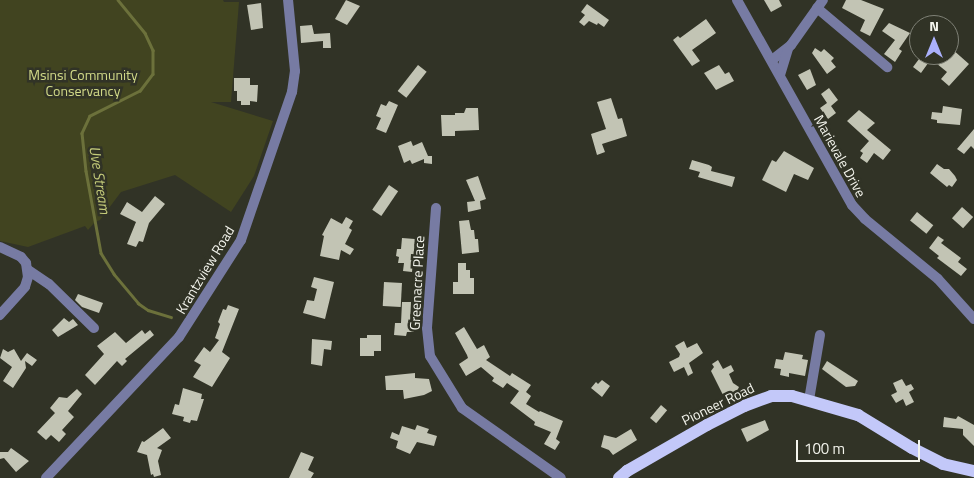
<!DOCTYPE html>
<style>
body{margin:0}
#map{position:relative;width:974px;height:478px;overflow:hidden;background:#313326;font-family:"Titillium Web",sans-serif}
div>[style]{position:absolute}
.green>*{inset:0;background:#414420}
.stream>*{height:2.5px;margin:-1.25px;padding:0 1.25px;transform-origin:1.25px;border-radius:1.25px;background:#6c713b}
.building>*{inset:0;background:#c2c4b4;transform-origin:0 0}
.minor>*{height:10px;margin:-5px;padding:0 5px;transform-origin:5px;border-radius:5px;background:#777ba3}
.major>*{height:12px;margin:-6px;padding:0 6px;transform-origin:6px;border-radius:6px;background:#c3c8f9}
span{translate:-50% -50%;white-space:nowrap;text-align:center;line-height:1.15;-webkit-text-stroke:5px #313326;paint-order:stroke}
.park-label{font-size:14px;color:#d2da88}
.street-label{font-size:14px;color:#f4f5ed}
.water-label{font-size:15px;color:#c5cc7a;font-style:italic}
.north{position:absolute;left:909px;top:15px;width:50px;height:50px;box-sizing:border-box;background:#313326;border:1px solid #7f8176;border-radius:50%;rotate:0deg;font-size:14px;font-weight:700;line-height:20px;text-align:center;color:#f4f5ed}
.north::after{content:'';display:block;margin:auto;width:18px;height:22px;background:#aab0fb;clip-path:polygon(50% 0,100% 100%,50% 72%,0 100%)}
.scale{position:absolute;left:796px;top:440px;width:124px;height:22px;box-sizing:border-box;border:2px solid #f4f5ed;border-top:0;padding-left:6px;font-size:15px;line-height:18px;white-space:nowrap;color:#f4f5ed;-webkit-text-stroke:4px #313326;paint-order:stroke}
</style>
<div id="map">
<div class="green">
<div style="clip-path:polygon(0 0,223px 0,224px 2px,239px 2px,231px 102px,211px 102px,273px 121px,254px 176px,231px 212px,175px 175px,121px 192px,100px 220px,95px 222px,88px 230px,85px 226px,28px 247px,0 241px)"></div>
</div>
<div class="stream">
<div style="left:118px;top:0;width:43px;rotate:50.7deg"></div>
<div style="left:145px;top:33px;width:19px;rotate:65deg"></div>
<div style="left:153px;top:50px;width:24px;rotate:90deg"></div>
<div style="left:153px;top:74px;width:21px;rotate:127deg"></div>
<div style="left:140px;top:91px;width:56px;rotate:153.4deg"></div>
<div style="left:90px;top:116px;width:19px;rotate:115deg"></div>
<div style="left:82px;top:133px;width:38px;rotate:84deg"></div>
<div style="left:86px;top:171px;width:83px;rotate:79.6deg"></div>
<div style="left:101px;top:253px;width:25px;rotate:58deg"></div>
<div style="left:114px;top:274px;width:38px;rotate:50deg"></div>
<div style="left:138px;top:303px;width:12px;rotate:35deg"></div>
<div style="left:148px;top:310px;width:24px;rotate:17deg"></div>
</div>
<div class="building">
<div style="clip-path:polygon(346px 0,360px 6px,347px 25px,335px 19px)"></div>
<div style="clip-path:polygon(764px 0,779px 0,782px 6px,771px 12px)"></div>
<div style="clip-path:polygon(846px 0,861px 0,884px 9px,870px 36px,860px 31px,865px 20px,842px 8px)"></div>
<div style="clip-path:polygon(261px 3px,263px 28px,251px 30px,247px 5px)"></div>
<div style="clip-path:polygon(587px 4px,609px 20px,604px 27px,598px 23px,597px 25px,589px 21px,584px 26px,579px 22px,585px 15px,581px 12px)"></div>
<div style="clip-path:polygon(706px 19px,716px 33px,692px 50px,700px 61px,692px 66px,673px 40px,678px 36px,680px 38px)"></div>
<div style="clip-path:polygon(889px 23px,910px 33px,899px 49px,902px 51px,895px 62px,884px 54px,895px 40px,882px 31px)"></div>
<div style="clip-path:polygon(312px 25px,314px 34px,330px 33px,331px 48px,323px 48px,323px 41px,301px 43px,300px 26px)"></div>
<div style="clip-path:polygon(815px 48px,821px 52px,824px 49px,834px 58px,831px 61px,836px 67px,827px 74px,812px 53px)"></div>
<div style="clip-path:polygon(952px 49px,969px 64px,949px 86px,941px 79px,947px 72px,931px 59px,921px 73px,913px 67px,922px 55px,949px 55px)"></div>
<div style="left:418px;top:65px;width:11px;height:33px;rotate:38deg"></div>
<div style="clip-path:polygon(719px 65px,725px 74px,729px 72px,734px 81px,716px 90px,704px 73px)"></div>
<div style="clip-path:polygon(810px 69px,816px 85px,807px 90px,798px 75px)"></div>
<div style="clip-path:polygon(234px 78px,250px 78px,250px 85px,258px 85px,257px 102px,250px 101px,250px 105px,241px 105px,241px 101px,237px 101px,237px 91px,234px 91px)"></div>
<div style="clip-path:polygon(829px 88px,838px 100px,831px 106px,836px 113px,828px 119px,820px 108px,827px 103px,821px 94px)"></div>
<div style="clip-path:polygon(611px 98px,618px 119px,622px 118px,627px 136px,602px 144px,605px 152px,597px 155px,591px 134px,606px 129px,597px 102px)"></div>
<div style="clip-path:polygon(389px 101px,398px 105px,386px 133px,376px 129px,381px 118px,376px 116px,381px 104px,386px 106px)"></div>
<div style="clip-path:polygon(943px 106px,962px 109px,960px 125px,937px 123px,937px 120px,931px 119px,932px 112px,942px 113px)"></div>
<div style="clip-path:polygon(466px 108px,478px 108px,479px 130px,455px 131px,455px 136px,442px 136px,441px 115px,455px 115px,455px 113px,464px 113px)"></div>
<div style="clip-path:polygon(859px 110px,875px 123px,867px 130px,891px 150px,883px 160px,874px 153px,867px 163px,860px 158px,863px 153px,860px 151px,869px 141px,847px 121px)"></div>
<div style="clip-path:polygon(974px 129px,974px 149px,971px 146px,964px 154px,957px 149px)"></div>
<div style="clip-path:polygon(411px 141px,413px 146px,422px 142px,428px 156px,432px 156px,432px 164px,424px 163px,424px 159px,412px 164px,410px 160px,404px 163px,398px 146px)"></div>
<div style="clip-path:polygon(784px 151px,814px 168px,808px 180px,794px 174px,786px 192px,762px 180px,772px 160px,776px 162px)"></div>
<div style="clip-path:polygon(692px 160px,709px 165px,712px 167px,711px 171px,735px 177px,732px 187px,698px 177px,700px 172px,689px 169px)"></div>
<div style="clip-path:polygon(937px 164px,944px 169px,949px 169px,955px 176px,957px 180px,952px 187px,949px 185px,947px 187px,930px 173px)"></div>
<div style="clip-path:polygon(478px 176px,486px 199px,480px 201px,481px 209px,468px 212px,467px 202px,475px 201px,466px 180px)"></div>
<div style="left:389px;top:185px;width:11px;height:30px;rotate:34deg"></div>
<div style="clip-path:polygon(155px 196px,165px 204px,149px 223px,143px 242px,139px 241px,136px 247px,127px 244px,136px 222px,120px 214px,127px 202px,142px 212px)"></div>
<div style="left:962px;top:207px;width:15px;height:15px;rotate:42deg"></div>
<div style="left:917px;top:212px;width:21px;height:11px;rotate:39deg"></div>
<div style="clip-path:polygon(346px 217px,353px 221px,349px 228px,352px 230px,345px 244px,354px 249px,350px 255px,341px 250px,339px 260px,320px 256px,324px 236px,322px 235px,331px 218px,342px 224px)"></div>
<div style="clip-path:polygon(469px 220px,471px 230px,474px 230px,475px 239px,478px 239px,479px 252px,462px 254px,459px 221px)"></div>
<div style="clip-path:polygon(938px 236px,944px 240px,941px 243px,961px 258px,958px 262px,967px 269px,961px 276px,937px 258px,939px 256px,929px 248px)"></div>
<div style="clip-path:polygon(402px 238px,415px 239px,412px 272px,403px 271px,404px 263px,398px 263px,399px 257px,396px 256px,397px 249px,401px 249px)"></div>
<div style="clip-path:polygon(458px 263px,466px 263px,466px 270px,470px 270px,470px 278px,474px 278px,474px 294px,453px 294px,453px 282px,458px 282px)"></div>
<div style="clip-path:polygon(314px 277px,334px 282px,325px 319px,303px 313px,307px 300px,314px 301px,317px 289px,311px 287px)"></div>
<div style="left:384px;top:282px;width:18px;height:24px;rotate:3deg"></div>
<div style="clip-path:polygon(78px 294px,103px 303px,99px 313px,82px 307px,75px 300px)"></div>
<div style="clip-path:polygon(402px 302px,411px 302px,410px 324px,414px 324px,414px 332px,407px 332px,406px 336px,394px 335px,395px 323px,401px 323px)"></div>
<div style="clip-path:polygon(228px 305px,239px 309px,222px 352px,230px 358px,212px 387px,193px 377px,201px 365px,194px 361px,204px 347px,210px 352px,219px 340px,215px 338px,220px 324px,218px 322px,223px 309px,226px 310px)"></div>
<div style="clip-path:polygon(64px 318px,69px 322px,73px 319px,78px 325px,58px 337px,52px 330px)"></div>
<div style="clip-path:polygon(464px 327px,477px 349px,484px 345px,490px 357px,486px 360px,510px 376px,512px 373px,531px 385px,526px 392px,531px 396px,526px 404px,539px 412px,540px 411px,563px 421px,556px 439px,560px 442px,555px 450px,544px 444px,551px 432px,534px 425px,535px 422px,510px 403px,519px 391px,507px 383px,503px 388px,492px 381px,494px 378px,481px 367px,466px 376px,459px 364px,468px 358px,467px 355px,455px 333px)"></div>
<div style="clip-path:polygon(142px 330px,145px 334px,150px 330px,154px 335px,125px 359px,127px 361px,122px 366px,117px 361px,95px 385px,85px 375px,104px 354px,97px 346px,115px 332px,126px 343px)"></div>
<div style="clip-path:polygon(367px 335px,381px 335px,381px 351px,374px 351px,374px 356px,360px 356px,360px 338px,367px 338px)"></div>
<div style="clip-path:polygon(312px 339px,332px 341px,331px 350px,324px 349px,322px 366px,311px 364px)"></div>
<div style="clip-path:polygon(684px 341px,687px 348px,697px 343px,703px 353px,689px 363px,693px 373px,688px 376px,684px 367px,674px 372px,669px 362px,679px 357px,680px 354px,675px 346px)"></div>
<div style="clip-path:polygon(3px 349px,8px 352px,14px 349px,21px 361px,27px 353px,37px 360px,32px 366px,25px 361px,26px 368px,13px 388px,3px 381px,12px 367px,0 358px)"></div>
<div style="clip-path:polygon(785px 352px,803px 355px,802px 359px,808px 360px,805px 376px,789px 373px,789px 377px,780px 375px,781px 369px,774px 368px,776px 359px,783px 360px)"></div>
<div style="clip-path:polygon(718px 360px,723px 369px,731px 365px,734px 371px,729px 374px,733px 383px,739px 387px,737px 391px,724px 397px,711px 371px,714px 367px,712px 364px)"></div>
<div style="clip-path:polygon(827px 361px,858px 381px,855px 386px,846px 387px,822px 369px)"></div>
<div style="clip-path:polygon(415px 373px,415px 378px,429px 379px,432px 391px,424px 395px,404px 399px,403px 390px,386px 390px,385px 376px)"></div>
<div style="clip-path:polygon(902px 379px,906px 386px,911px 384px,914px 389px,909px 392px,914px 402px,906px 406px,903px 399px,896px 403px,891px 395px,897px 392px,893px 383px)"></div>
<div style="clip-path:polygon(602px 380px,610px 386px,602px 397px,591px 388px,596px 382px,598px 384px)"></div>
<div style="clip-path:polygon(183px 388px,202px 394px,201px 399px,204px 399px,197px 421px,191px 420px,190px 423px,183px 421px,184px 417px,172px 414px,175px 404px,179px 405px)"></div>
<div style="clip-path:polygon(77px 389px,82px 394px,68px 411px,74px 417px,62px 430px,66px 434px,59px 442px,51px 435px,46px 440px,37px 432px,55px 413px,50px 408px,59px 397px,67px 398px)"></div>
<div style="left:661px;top:405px;width:8px;height:17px;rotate:40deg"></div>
<div style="clip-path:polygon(958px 416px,974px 425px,974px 446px,963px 435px,963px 429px,943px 427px,944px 417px,956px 419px)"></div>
<div style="clip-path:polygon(765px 420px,769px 430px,747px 442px,741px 429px)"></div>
<div style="clip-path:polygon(417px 425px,429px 429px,427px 433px,437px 436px,434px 446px,417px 442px,410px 454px,396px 448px,398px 441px,390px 438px,392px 432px,399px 435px,402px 426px,415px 430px)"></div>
<div style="clip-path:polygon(163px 428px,171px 438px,157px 448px,162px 450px,158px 461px,161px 475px,154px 477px,153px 474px,151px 475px,147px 455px,137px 452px,142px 441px,144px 442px)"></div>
<div style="clip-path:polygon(631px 429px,637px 440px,613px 455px,609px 450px,601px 447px,604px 435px,616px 438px)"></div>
<div style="clip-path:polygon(11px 448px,29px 461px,16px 472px,4px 458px,0 459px,0 452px,8px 452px)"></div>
<div style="clip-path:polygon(301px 452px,314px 457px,308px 470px,314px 473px,311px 478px,289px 478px)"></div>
</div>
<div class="minor">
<div style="left:737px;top:0;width:235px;rotate:60.7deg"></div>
<div style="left:852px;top:205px;width:19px;rotate:47deg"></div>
<div style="left:865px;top:219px;width:94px;rotate:39.4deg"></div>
<div style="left:938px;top:279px;width:54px;rotate:48deg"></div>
<div style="left:817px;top:8px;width:92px;rotate:40.1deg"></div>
<div style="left:772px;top:60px;width:24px;rotate:-38deg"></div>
<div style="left:791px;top:45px;width:55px;rotate:-54.6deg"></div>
<div style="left:780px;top:75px;width:28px;rotate:-73deg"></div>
<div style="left:436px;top:208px;width:120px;rotate:94.3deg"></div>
<div style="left:427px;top:328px;width:28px;rotate:84deg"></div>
<div style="left:430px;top:356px;width:61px;rotate:58.4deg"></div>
<div style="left:462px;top:408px;width:121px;rotate:35.3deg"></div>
<div style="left:0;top:247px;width:23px;rotate:25deg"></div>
<div style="left:21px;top:257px;width:8px;rotate:50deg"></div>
<div style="left:26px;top:263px;width:14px;rotate:82deg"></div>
<div style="left:28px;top:277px;width:10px;rotate:107deg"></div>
<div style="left:25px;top:287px;width:38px;rotate:132deg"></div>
<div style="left:28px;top:270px;width:25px;rotate:34deg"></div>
<div style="left:49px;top:284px;width:63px;rotate:44.4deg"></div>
<div style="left:809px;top:400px;width:66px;rotate:-80.4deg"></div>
<div style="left:46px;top:478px;width:194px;rotate:-46.7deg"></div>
<div style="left:179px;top:337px;width:115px;rotate:-57.4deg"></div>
<div style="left:241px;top:240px;width:157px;rotate:-71deg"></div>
<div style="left:292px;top:92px;width:21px;rotate:-82deg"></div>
<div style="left:295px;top:71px;width:71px;rotate:-95.6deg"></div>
</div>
<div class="major">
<div style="left:619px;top:478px;width:11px;rotate:-41deg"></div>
<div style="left:627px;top:471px;width:92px;rotate:-29.9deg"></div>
<div style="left:707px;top:425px;width:42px;rotate:-27.2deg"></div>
<div style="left:744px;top:406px;width:29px;rotate:-20deg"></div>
<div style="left:771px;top:396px;width:21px"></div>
<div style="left:792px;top:396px;width:69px;rotate:16.1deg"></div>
<div style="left:858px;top:415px;width:63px;rotate:31.4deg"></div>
<div style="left:912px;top:448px;width:35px;rotate:27deg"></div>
<div style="left:943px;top:464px;width:32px;rotate:13deg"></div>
</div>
<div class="park-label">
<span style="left:83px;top:83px">Msinsi Community<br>Conservancy</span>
</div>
<div class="street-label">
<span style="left:840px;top:156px;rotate:61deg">Marievale Drive</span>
<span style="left:205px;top:270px;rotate:-59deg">Krantzview Road</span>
<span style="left:417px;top:283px;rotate:-87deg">Greenacre Place</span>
<span style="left:718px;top:404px;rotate:-26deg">Pioneer Road</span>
</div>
<div class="water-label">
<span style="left:100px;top:180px;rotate:81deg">Uve Stream</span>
</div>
<div class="north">N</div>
<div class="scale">100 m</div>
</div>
